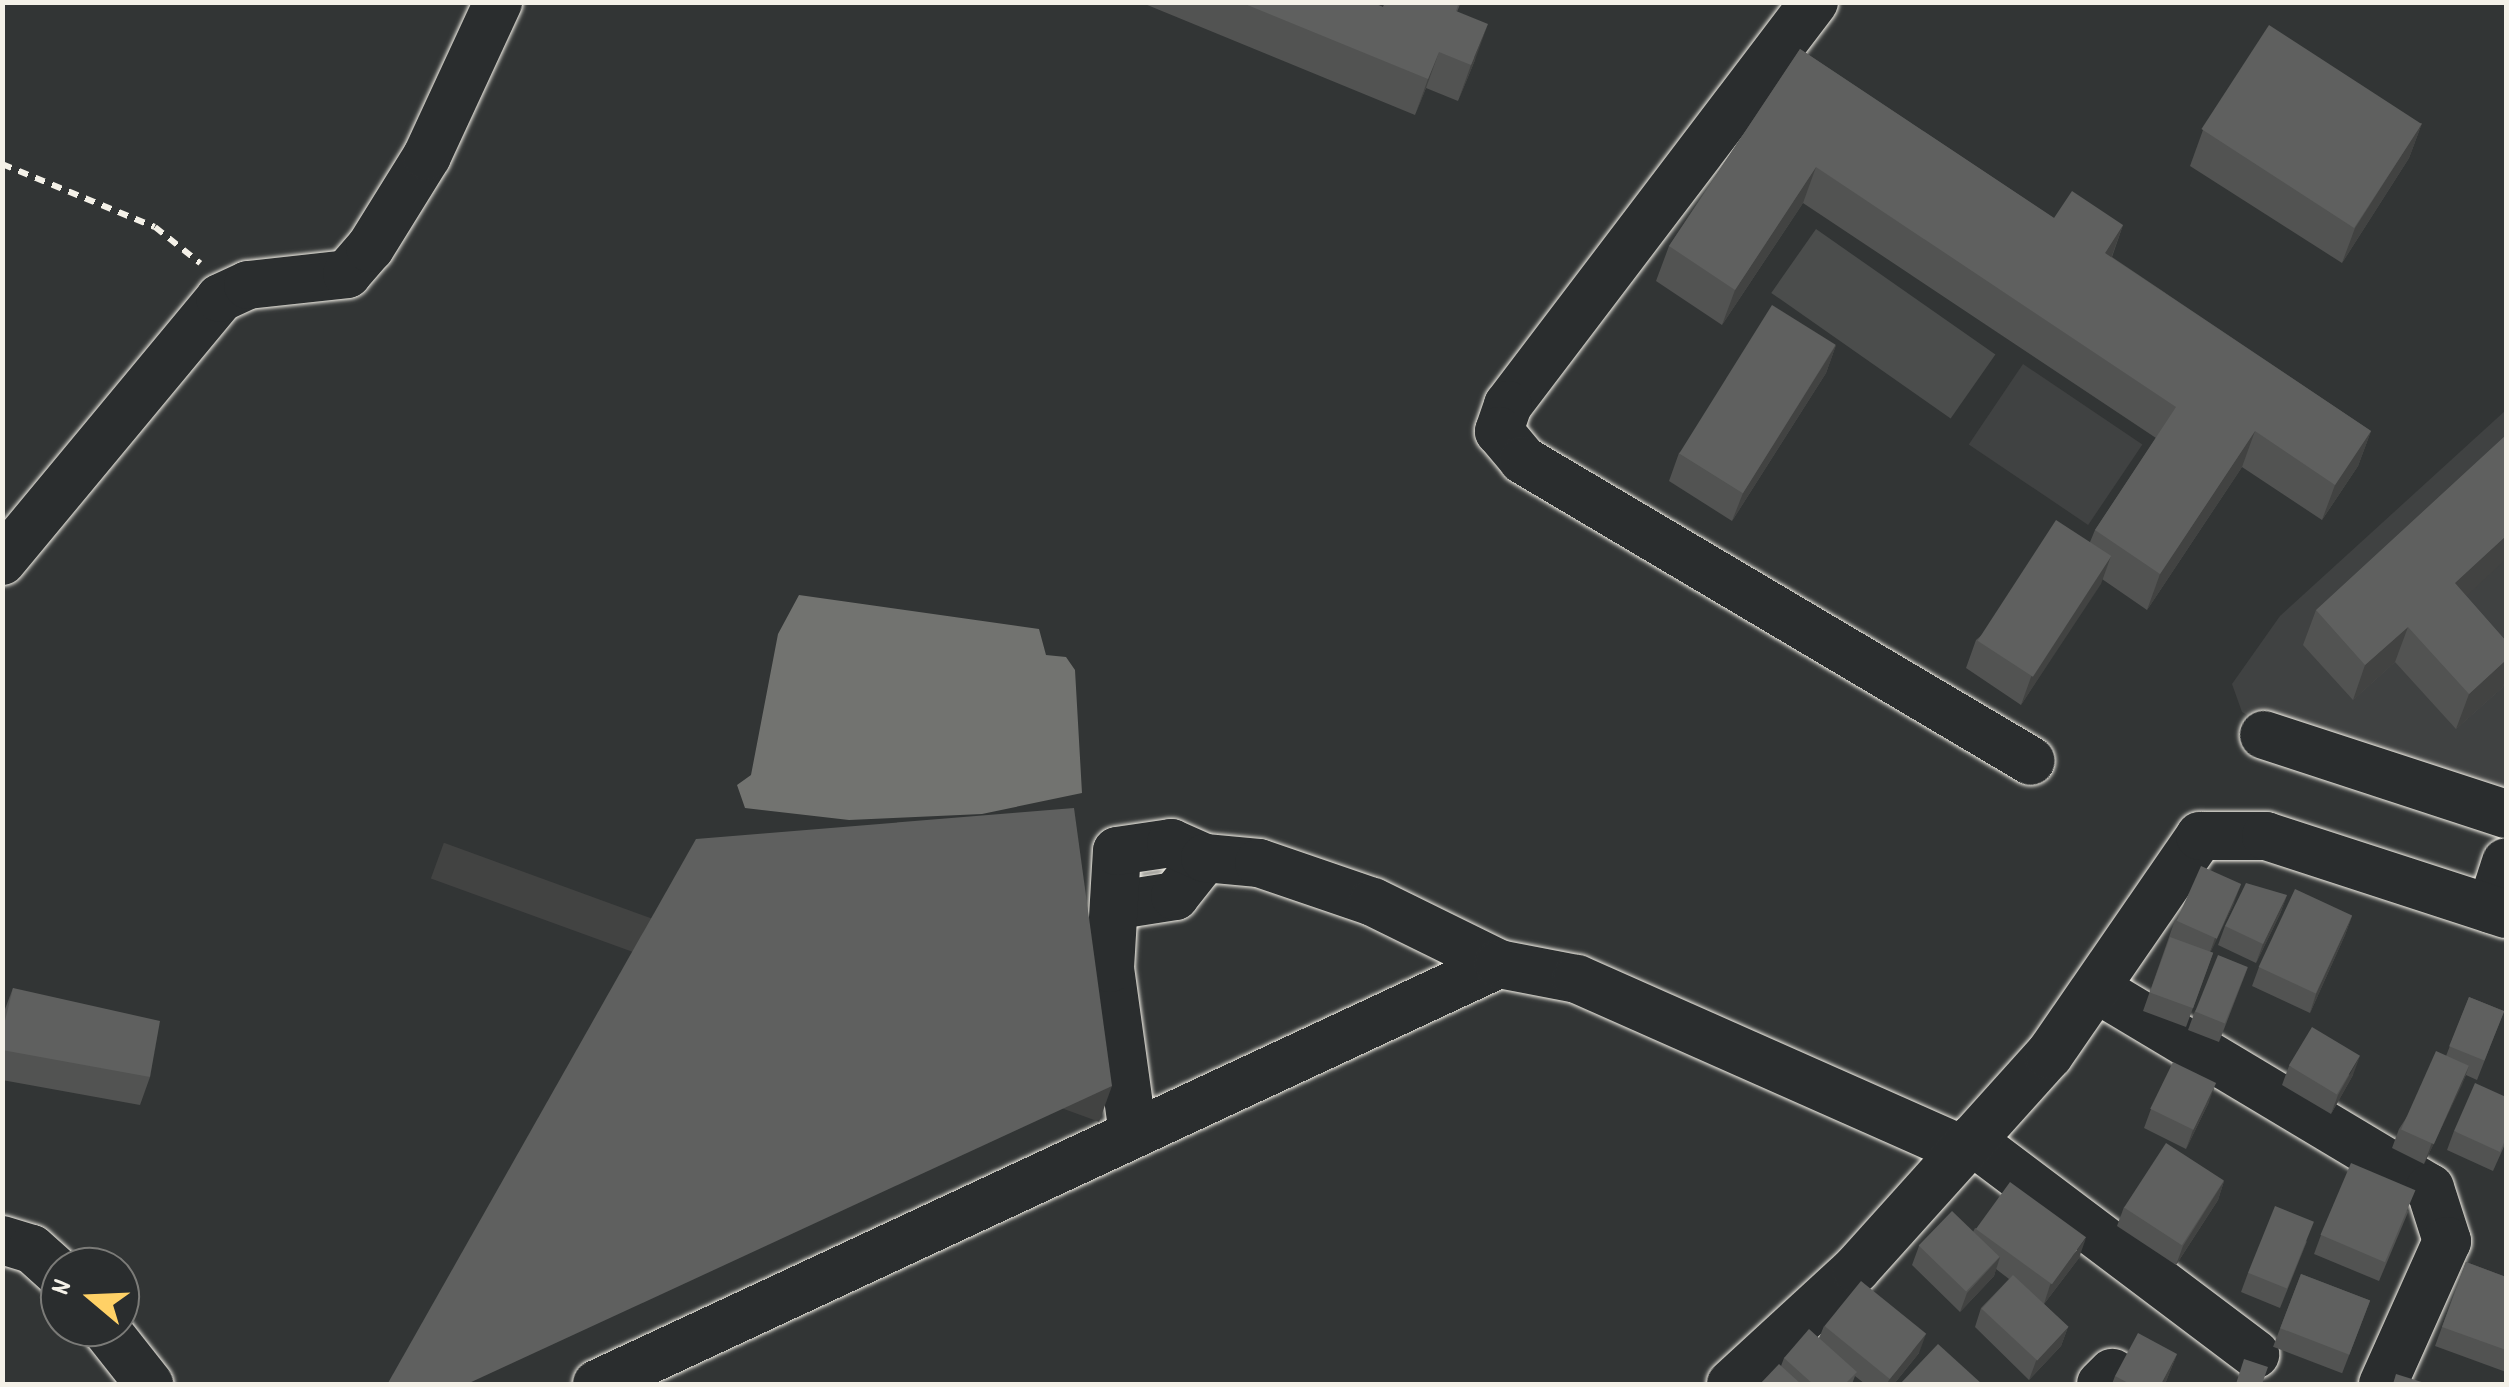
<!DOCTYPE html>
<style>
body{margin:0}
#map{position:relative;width:2509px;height:1387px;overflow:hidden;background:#323535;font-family:Dekko,sans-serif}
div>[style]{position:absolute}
.built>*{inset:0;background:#404242;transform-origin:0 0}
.green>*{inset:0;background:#4b4d4c;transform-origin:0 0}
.water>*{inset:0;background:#727370}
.path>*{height:6px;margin-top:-3px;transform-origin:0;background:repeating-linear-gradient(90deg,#f4f1e8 0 10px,transparent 0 18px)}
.roads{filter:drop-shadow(0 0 2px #f4f1e8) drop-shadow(0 0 2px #f4f1e8)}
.minor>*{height:48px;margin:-24px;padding:0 24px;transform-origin:24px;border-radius:24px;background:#2a2d2e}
.wall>*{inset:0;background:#525352;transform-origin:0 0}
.shaded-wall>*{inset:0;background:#424342;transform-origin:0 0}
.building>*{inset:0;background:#5f605f;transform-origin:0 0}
span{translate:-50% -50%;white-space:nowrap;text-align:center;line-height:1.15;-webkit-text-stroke:8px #2a2d2e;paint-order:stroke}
.frame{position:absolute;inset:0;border:5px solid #f4f1e8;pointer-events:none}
.north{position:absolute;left:40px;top:1247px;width:100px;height:100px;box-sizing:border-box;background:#2a2d2e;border:2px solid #7b7b78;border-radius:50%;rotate:289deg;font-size:28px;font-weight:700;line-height:40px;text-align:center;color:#f4f1e8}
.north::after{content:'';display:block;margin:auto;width:35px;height:45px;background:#ffd166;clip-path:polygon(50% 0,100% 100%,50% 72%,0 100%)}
</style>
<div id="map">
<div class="built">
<div style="left:2023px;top:364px;width:144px;height:97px;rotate:34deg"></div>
<div style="clip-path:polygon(2506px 410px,2506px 791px,2270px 729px,2242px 712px,2232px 684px,2280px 616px)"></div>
</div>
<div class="green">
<div style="left:1816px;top:229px;width:219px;height:78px;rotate:35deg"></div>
</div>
<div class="water">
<div style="clip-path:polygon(799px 595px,1039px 629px,1046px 655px,1066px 657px,1075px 670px,1082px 793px,982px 814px,849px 820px,745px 808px,737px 785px,751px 775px,778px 634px)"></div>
</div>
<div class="path">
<div style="left:2px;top:164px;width:165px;rotate:22.4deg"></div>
<div style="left:155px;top:227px;width:58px;rotate:38.7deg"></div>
</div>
<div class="roads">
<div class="minor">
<div style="left:1814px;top:2px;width:506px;rotate:127.21deg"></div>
<div style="left:1508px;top:405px;width:28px;rotate:109deg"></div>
<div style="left:1499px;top:431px;width:38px;rotate:50deg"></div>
<div style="left:1523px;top:460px;width:590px;rotate:30.65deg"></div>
<div style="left:2px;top:561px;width:342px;rotate:-50.3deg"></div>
<div style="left:220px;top:298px;width:31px;rotate:-25deg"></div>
<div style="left:248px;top:285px;width:100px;rotate:-6.3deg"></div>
<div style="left:347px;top:274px;width:35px;rotate:-49deg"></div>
<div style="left:370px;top:248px;width:108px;rotate:-58.2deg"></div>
<div style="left:427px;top:156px;width:170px;rotate:-65.2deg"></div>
<div style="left:2264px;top:735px;width:255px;rotate:18.1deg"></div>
<div style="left:1118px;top:905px;width:58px;rotate:-9deg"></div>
<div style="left:1175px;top:896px;width:48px;rotate:-51.7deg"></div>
<div style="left:2491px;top:909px;width:49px;rotate:-72.3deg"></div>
<div style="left:2097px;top:989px;width:388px;rotate:30.9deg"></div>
<div style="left:2430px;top:1188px;width:56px;rotate:72.2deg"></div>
<div style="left:2447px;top:1241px;width:157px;rotate:114.1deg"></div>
<div style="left:1133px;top:1134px;width:168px;rotate:-97.9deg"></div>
<div style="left:1110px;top:968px;width:117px;rotate:-86.6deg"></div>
<div style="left:1117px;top:851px;width:55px;rotate:-8.4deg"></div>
<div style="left:1171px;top:843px;width:37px;rotate:24deg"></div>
<div style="left:1205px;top:858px;width:54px;rotate:5.3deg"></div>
<div style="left:1259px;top:863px;width:120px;rotate:18.9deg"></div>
<div style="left:1373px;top:902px;width:140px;rotate:26.2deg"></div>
<div style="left:1971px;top:1140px;width:356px;rotate:37deg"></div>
<div style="left:2px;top:1240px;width:31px;rotate:17deg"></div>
<div style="left:32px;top:1249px;width:38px;rotate:42deg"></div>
<div style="left:104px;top:1327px;width:73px;rotate:51.7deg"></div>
<div style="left:597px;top:1384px;width:995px;rotate:-24.97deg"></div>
<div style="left:1499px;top:964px;width:79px;rotate:10.9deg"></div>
<div style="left:1577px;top:979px;width:421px;rotate:23.9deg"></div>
<div style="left:1731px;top:1384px;width:170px;rotate:-42.6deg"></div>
<div style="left:1856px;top:1269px;width:288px;rotate:-48deg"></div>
<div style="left:2049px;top:1055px;width:266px;rotate:-55.4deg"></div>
<div style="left:2200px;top:836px;width:66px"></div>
<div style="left:2266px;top:836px;width:252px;rotate:18deg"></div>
<div style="left:2101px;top:1384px;width:16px;rotate:-45deg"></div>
</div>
</div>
<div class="wall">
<div style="clip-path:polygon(1140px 2px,1371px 2px,1383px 7px,1385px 4px,1382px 2px,1461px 2px,1457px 12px,1475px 60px,1458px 101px,1426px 88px,1415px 115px)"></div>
<div style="clip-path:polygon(1800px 49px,2054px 218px,2123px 225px,2112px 257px,2371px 431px,2358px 466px,2322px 520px,2242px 467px,2147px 610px,2102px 579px,2021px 705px,1966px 668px,1976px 640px,2090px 542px,2095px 530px,2156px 438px,1803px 203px,1722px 325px,1656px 281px,1669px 246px)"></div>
<div style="clip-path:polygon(2422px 123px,2409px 158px,2342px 263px,2190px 166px,2203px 130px)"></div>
<div style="clip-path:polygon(1836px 345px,1826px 373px,1732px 521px,1669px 481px,1679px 453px)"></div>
<div style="clip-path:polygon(2466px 596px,2506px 641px,2506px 677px,2503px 687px,2456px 729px,2395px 662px,2353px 700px,2303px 645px,2316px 610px)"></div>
<div style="clip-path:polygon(2287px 895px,2280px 914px,2256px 963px,2218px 945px,2225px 926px)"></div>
<div style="clip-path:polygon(2234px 903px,2210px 952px,2213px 953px,2186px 1027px,2143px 1011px,2175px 920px)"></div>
<div style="clip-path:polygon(2352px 916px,2345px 935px,2310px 1013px,2252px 986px,2259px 967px)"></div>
<div style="clip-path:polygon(2248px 967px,2219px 1042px,2188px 1030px,2195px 1011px)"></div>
<div style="clip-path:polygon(13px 988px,150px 1077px,140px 1105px,2px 1080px,2px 1017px)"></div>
<div style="clip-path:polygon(2469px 997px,2504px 1011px,2477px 1080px,2466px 1075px,2424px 1164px,2392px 1148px,2399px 1129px,2446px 1056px)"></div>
<div style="clip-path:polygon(2289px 1066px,2353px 1075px,2331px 1114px,2282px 1085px)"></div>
<div style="clip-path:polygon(2209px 1102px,2186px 1149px,2144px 1128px,2151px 1109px)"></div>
<div style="clip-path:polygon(2454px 1131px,2506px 1142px,2493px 1171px,2447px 1150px)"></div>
<div style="clip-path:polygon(2224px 1181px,2218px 1200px,2176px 1265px,2117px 1226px,2124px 1207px)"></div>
<div style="clip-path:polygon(2409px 1210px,2379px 1281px,2314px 1254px,2321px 1235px)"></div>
<div style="clip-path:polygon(1975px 1228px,2079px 1258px,2044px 1304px,2068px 1327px,2061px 1346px,2029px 1380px,1975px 1327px,1981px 1308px,2009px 1279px,1996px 1269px,1994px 1276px,1960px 1312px,1912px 1265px,1919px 1246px,1973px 1232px)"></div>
<div style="clip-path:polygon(2307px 1241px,2280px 1308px,2241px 1292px,2248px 1273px)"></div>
<div style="clip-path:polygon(2466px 1262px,2506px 1277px,2506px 1372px,2435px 1346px)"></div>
<div style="left:2301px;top:1274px;width:74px;height:78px;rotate:21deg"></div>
<div style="clip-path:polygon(1824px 1326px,1919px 1353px,1894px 1384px,1865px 1384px,1855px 1376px,1852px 1384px,1760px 1384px,1781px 1366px,1784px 1358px,1819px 1338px)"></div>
<div style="clip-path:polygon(2177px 1354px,2165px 1384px,2112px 1384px,2115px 1376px)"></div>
</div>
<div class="shaded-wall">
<div style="clip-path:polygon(1488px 24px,1475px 60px,1458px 101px,1471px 65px)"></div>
<div style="clip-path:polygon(1439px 52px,1426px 88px,1415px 115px,1428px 79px)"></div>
<div style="clip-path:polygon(2422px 123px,2409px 158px,2342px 263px,2355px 228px)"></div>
<div style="clip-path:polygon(1816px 167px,1803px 203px,1722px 325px,1735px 290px)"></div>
<div style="clip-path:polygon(2123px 225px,2110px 261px,2105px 253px)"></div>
<div style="clip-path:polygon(1836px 345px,1826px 373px,1732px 521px,1743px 493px)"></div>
<div style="clip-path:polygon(2255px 431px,2242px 467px,2147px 610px,2160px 574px)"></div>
<div style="clip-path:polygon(2371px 431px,2358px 466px,2322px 520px,2335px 485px)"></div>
<div style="clip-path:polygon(2506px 536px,2506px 559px,2442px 619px,2455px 583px)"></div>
<div style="clip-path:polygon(2111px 556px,2101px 584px,2021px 705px,2031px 677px)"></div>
<div style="clip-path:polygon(2408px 627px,2395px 662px,2353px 700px,2365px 665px)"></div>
<div style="clip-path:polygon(2506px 660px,2506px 677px,2503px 687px,2456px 729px,2469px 694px)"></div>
<div style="clip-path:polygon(2241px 884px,2234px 903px,2208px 958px,2215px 938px)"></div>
<div style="clip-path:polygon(2287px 895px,2280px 914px,2256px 963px,2263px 944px)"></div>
<div style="clip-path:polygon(2352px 916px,2345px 935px,2310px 1013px,2316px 994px)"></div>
<div style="clip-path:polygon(2360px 1056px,2353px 1075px,2331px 1114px,2338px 1095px)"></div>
<div style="clip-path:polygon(2469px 1066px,2462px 1085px,2424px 1164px,2431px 1145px)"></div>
<div style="clip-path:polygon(2216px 1083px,2209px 1102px,2186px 1149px,2193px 1130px)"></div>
<div style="left:1112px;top:1086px;width:38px;height:711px;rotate:110deg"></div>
<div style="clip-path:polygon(2224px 1181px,2218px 1200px,2176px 1265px,2183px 1246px)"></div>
<div style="clip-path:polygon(2086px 1238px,2079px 1258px,2044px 1304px,2050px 1285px)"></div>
<div style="clip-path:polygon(2000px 1257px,1994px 1276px,1960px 1312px,1967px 1293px)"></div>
<div style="clip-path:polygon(2068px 1327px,2061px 1346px,2029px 1380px,2036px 1361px)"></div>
<div style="clip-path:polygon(1926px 1334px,1919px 1353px,1894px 1384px,1887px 1384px,1889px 1380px)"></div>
<div style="clip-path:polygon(2177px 1354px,2165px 1384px,2161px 1384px)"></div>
</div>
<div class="building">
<div style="clip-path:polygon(1240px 2px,1371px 2px,1383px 7px,1385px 2px,1459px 2px,1456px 11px,1488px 24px,1471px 65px,1439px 52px,1428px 79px)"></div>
<div style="left:2269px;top:25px;width:182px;height:124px;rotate:33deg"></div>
<div style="clip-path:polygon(1800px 49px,2054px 218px,2072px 191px,2123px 225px,2105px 253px,2371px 431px,2335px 485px,2255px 431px,2160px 574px,2095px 530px,2176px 407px,1816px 167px,1735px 290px,1669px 246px)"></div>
<div style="left:1772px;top:305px;width:75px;height:175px;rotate:32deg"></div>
<div style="clip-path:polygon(2506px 435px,2506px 536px,2455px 583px,2506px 641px,2506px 660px,2469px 694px,2408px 627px,2365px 665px,2316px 610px)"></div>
<div style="left:2056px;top:520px;width:66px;height:144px;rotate:33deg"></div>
<div style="clip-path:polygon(1074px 808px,1112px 1086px,467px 1384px,389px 1384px,388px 1383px,696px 839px)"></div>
<div style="left:2201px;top:866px;width:44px;height:60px;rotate:24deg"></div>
<div style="clip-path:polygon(2246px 883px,2287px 895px,2263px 944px,2225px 926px)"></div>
<div style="left:2295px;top:889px;width:63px;height:86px;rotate:25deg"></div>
<div style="left:2170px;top:937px;width:46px;height:59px;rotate:20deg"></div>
<div style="left:2218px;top:955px;width:32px;height:61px;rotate:22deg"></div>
<div style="clip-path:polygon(13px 988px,160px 1021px,150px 1077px,2px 1050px,2px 1033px)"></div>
<div style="left:2469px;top:997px;width:38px;height:53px;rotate:22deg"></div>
<div style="left:2312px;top:1027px;width:56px;height:45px;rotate:31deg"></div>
<div style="left:2436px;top:1051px;width:36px;height:86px;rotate:24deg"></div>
<div style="left:2173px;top:1062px;width:48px;height:52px;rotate:26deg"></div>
<div style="clip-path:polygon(2475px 1083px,2506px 1097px,2506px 1138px,2500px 1152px,2454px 1131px)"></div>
<div style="left:2166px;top:1143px;width:69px;height:77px;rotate:33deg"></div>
<div style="left:2351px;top:1163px;width:70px;height:78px;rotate:23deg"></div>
<div style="left:2010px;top:1182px;width:94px;height:58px;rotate:36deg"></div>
<div style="left:2275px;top:1206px;width:42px;height:72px;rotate:22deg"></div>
<div style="left:1952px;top:1211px;width:66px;height:48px;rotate:44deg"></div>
<div style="clip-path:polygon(2466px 1262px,2506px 1277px,2506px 1350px,2442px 1327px)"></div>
<div style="left:2301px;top:1274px;width:74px;height:58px;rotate:21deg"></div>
<div style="left:2013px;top:1275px;width:76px;height:46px;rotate:43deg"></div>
<div style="left:1861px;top:1281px;width:84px;height:58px;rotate:39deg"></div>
<div style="clip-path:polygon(1809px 1329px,1857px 1372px,1845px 1384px,1813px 1384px,1784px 1358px)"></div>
<div style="clip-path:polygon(2138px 1333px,2177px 1354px,2161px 1384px,2130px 1384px,2115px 1376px)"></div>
<div style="clip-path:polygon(1938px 1344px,1982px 1384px,1900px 1384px)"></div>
<div style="clip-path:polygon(2244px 1359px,2268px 1367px,2262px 1384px,2236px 1384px)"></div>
<div style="clip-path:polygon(1779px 1364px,1801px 1384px,1760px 1384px)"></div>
<div style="clip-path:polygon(2396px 1374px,2428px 1384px,2393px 1384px)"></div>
</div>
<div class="frame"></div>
<div class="north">N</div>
</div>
